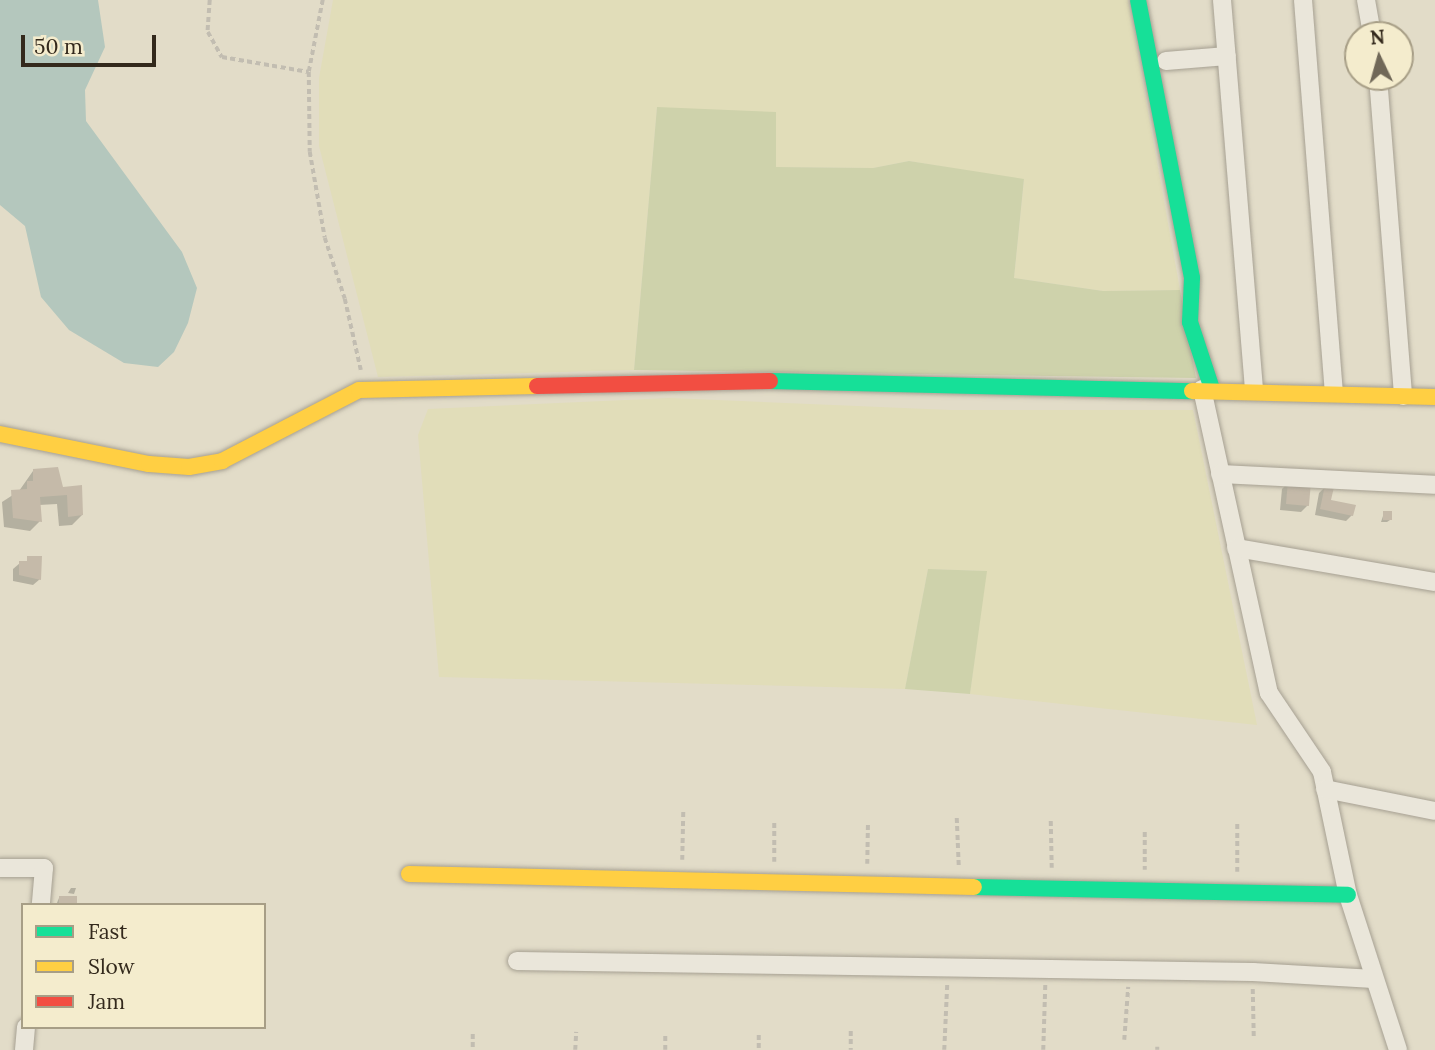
<!DOCTYPE html>
<style>
body{margin:0}
#map{position:relative;width:1435px;height:1050px;overflow:hidden;background:#e2dcc8;font-family:Lora,serif}
div>[style]{position:absolute}
.farmland>*{inset:0;background:#e1ddb9}
.green>*{inset:0;background:#ced2ab}
.water>*{inset:0;background:#b4c7bd}
.shadow>*{inset:0;background:#0003}
.building>*{inset:0;background:#c5baa9;transform-origin:0 0}
.path>*{height:3.5px;margin-top:-1.75px;transform-origin:0;background:repeating-linear-gradient(90deg,#c2bdb1 0 5px,transparent 0 8.5px)}
.roads{filter:drop-shadow(0 0 2px #a6a092) drop-shadow(0 0 2px #a6a092)}
.street>*{height:18px;margin:-9px;padding:0 9px;transform-origin:9px;border-radius:9px;background:#eae6da}
.fast>*{height:16px;margin:-8px;padding:0 8px;transform-origin:8px;border-radius:8px;background:#16e098}
.slow>*{height:16px;margin:-8px;padding:0 8px;transform-origin:8px;border-radius:8px;background:#ffcf43}
.jam>*{height:16px;margin:-8px;padding:0 8px;transform-origin:8px;border-radius:8px;background:#f24e42}
span{translate:-50% -50%;white-space:nowrap;text-align:center;line-height:1.15;-webkit-text-stroke:7px #f4eccd;paint-order:stroke}
.legend{position:absolute;left:21px;top:903px;width:245px;height:126px;box-sizing:border-box;background:#f4eccd;border:2px solid #a79e86;margin:0;padding:9px 12px;list-style:none;font-size:21px;color:#33291c}
.legend li{display:flex;align-items:center;gap:14px;height:35px}
.legend b{width:35px;border:2px solid #a79e86}
.north{position:absolute;left:1344px;top:21px;width:70px;height:70px;box-sizing:border-box;background:#f4eccd;border:2px solid #a79e86;border-radius:50%;rotate:355deg;font-size:19px;font-weight:700;line-height:28px;text-align:center;color:#33291c}
.north::after{content:'';display:block;margin:auto;width:24px;height:32px;background:#706858;clip-path:polygon(50% 0,100% 100%,50% 72%,0 100%)}
.scale{position:absolute;left:21px;top:35px;width:135px;height:32px;box-sizing:border-box;border:4px solid #33291c;border-top:0;padding-left:9px;font-size:21px;line-height:24px;white-space:nowrap;color:#33291c;-webkit-text-stroke:5px #f4eccd;paint-order:stroke}
</style>
<div id="map">
<div class="farmland">
<div style="clip-path:polygon(333px 0,1128px 0,1180px 290px,1103px 291px,1014px 278px,1024px 180px,909px 161px,873px 168px,775px 167px,657px 107px,634px 370px,378px 377px,319px 146px,319px 78px)"></div>
<div style="clip-path:polygon(670px 398px,951px 410px,1193px 410px,1257px 725px,970px 694px,986px 571px,928px 569px,905px 689px,439px 677px,418px 435px,428px 409px)"></div>
</div>
<div class="green">
<div style="clip-path:polygon(657px 107px,776px 112px,776px 167px,873px 168px,909px 161px,1024px 179px,1014px 278px,1103px 291px,1180px 290px,1196px 378px,634px 370px)"></div>
<div style="clip-path:polygon(928px 569px,987px 571px,970px 694px,905px 689px)"></div>
</div>
<div class="water">
<div style="clip-path:polygon(0 0,98px 0,105px 47px,85px 90px,86px 121px,182px 252px,197px 288px,188px 323px,174px 352px,158px 367px,124px 363px,69px 330px,41px 297px,25px 226px,0 205px)"></div>
</div>
<div class="shadow">
<div style="clip-path:polygon(33px 471px,62px 488px,80px 487px,82px 515px,72px 525px,59px 526px,57px 504px,39px 505px,40px 521px,30px 531px,4px 527px,2px 502px,19px 491px)"></div>
<div style="clip-path:polygon(1288px 483px,1308px 505px,1301px 512px,1280px 510px,1282px 489px)"></div>
<div style="clip-path:polygon(1325px 487px,1329px 502px,1352px 515px,1346px 521px,1315px 515px,1319px 493px)"></div>
<div style="clip-path:polygon(1384px 513px,1390px 520px,1387px 522px,1381px 522px)"></div>
<div style="clip-path:polygon(20px 563px,40px 579px,33px 585px,13px 581px,13px 569px)"></div>
<div style="clip-path:polygon(71px 888px,76px 888px,74px 894px,68px 893px)"></div>
<div style="clip-path:polygon(59px 898px,75px 903px,56px 905px)"></div>
</div>
<div class="building">
<div style="clip-path:polygon(58px 467px,63px 487px,82px 485px,83px 515px,68px 517px,67px 495px,40px 497px,42px 522px,13px 518px,11px 490px,27px 489px,27px 481px,33px 481px,33px 469px)"></div>
<div style="left:1288px;top:481px;width:23px;height:23px;rotate:5deg"></div>
<div style="clip-path:polygon(1325px 485px,1334px 487px,1331px 500px,1356px 505px,1353px 516px,1320px 509px)"></div>
<div style="left:1383px;top:511px;width:9px;height:9px"></div>
<div style="clip-path:polygon(27px 556px,42px 556px,41px 580px,19px 575px,19px 561px,27px 561px)"></div>
<div style="left:59px;top:896px;width:18px;height:7px"></div>
</div>
<div class="path">
<div style="left:210px;top:0;width:32px;rotate:94deg"></div>
<div style="left:208px;top:32px;width:29px;rotate:61deg"></div>
<div style="left:222px;top:57px;width:88px;rotate:9.8deg"></div>
<div style="left:323px;top:0;width:73px;rotate:101deg"></div>
<div style="left:309px;top:72px;width:80px;rotate:89.3deg"></div>
<div style="left:310px;top:152px;width:87px;rotate:80.1deg"></div>
<div style="left:325px;top:238px;width:64px;rotate:71.8deg"></div>
<div style="left:345px;top:299px;width:73px;rotate:77.3deg"></div>
<div style="left:957px;top:818px;width:48px;rotate:87.6deg"></div>
<div style="left:1051px;top:821px;width:47px;rotate:88.8deg"></div>
<div style="left:1145px;top:832px;width:38px;rotate:90deg"></div>
<div style="left:682px;top:860px;width:48px;rotate:-88.8deg"></div>
<div style="left:774px;top:862px;width:42px;rotate:-90deg"></div>
<div style="left:867px;top:864px;width:39px;rotate:-89deg"></div>
<div style="left:1237px;top:872px;width:50px;rotate:-90deg"></div>
<div style="left:1253px;top:989px;width:49px;rotate:88.8deg"></div>
<div style="left:851px;top:1031px;width:19px;rotate:90deg"></div>
<div style="left:473px;top:1034px;width:16px;rotate:90deg"></div>
<div style="left:759px;top:1035px;width:15px;rotate:90deg"></div>
<div style="left:1124px;top:1040px;width:53px;rotate:-85.7deg"></div>
<div style="left:575px;top:1050px;width:18px;rotate:-87deg"></div>
<div style="left:665px;top:1050px;width:15px;rotate:-90deg"></div>
<div style="left:944px;top:1050px;width:66px;rotate:-87.4deg"></div>
<div style="left:1043px;top:1050px;width:65px;rotate:-88.2deg"></div>
<div style="left:1157px;top:1050px;width:3px;rotate:-90deg"></div>
</div>
<div class="roads">
<div class="street">
<div style="left:1222px;top:0;width:392px;rotate:85.3deg"></div>
<div style="left:1303px;top:0;width:394px;rotate:85.5deg"></div>
<div style="left:1366px;top:0;width:36px;rotate:80deg"></div>
<div style="left:1166px;top:61px;width:61px;rotate:-4.7deg"></div>
<div style="left:1378px;top:77px;width:320px;rotate:85.5deg"></div>
<div style="left:1202px;top:389px;width:311px;rotate:77.6deg"></div>
<div style="left:1269px;top:693px;width:95px;rotate:56.1deg"></div>
<div style="left:1322px;top:772px;width:126px;rotate:78.1deg"></div>
<div style="left:1348px;top:895px;width:163px;rotate:72.1deg"></div>
<div style="left:1220px;top:474px;width:215px;rotate:2.9deg"></div>
<div style="left:1236px;top:548px;width:202px;rotate:9.7deg"></div>
<div style="left:1325px;top:789px;width:112px;rotate:11.3deg"></div>
<div style="left:0;top:868px;width:44px"></div>
<div style="left:44px;top:868px;width:37px;rotate:95deg"></div>
<div style="left:517px;top:961px;width:736px;rotate:0.86deg"></div>
<div style="left:1253px;top:972px;width:121px;rotate:3.3deg"></div>
<div style="left:24px;top:1050px;width:23px;rotate:-85deg"></div>
</div>
<div class="fast">
<div style="left:1138px;top:0;width:283px;rotate:79deg"></div>
<div style="left:1192px;top:278px;width:44px;rotate:92.6deg"></div>
<div style="left:1190px;top:322px;width:71px;rotate:71.8deg"></div>
<div style="left:770px;top:381px;width:422px;rotate:1.4deg"></div>
<div style="left:974px;top:887px;width:374px;rotate:1.2deg"></div>
</div>
<div class="slow">
<div style="left:1192px;top:391px;width:243px;rotate:1.4deg"></div>
<div style="left:0;top:434px;width:152px;rotate:11.4deg"></div>
<div style="left:149px;top:464px;width:40px;rotate:4.3deg"></div>
<div style="left:189px;top:467px;width:34px;rotate:-10deg"></div>
<div style="left:222px;top:461px;width:154px;rotate:-27.4deg"></div>
<div style="left:359px;top:390px;width:178px;rotate:-1.3deg"></div>
<div style="left:409px;top:874px;width:565px;rotate:1.32deg"></div>
</div>
<div class="jam">
<div style="left:537px;top:386px;width:233px;rotate:-1.2deg"></div>
</div>
</div>
<ul class="legend">
<li><b style="height:9px;background:#16e098"></b>Fast</li>
<li><b style="height:9px;background:#ffcf43"></b>Slow</li>
<li><b style="height:9px;background:#f24e42"></b>Jam</li>
</ul>
<div class="north">N</div>
<div class="scale">50 m</div>
</div>
